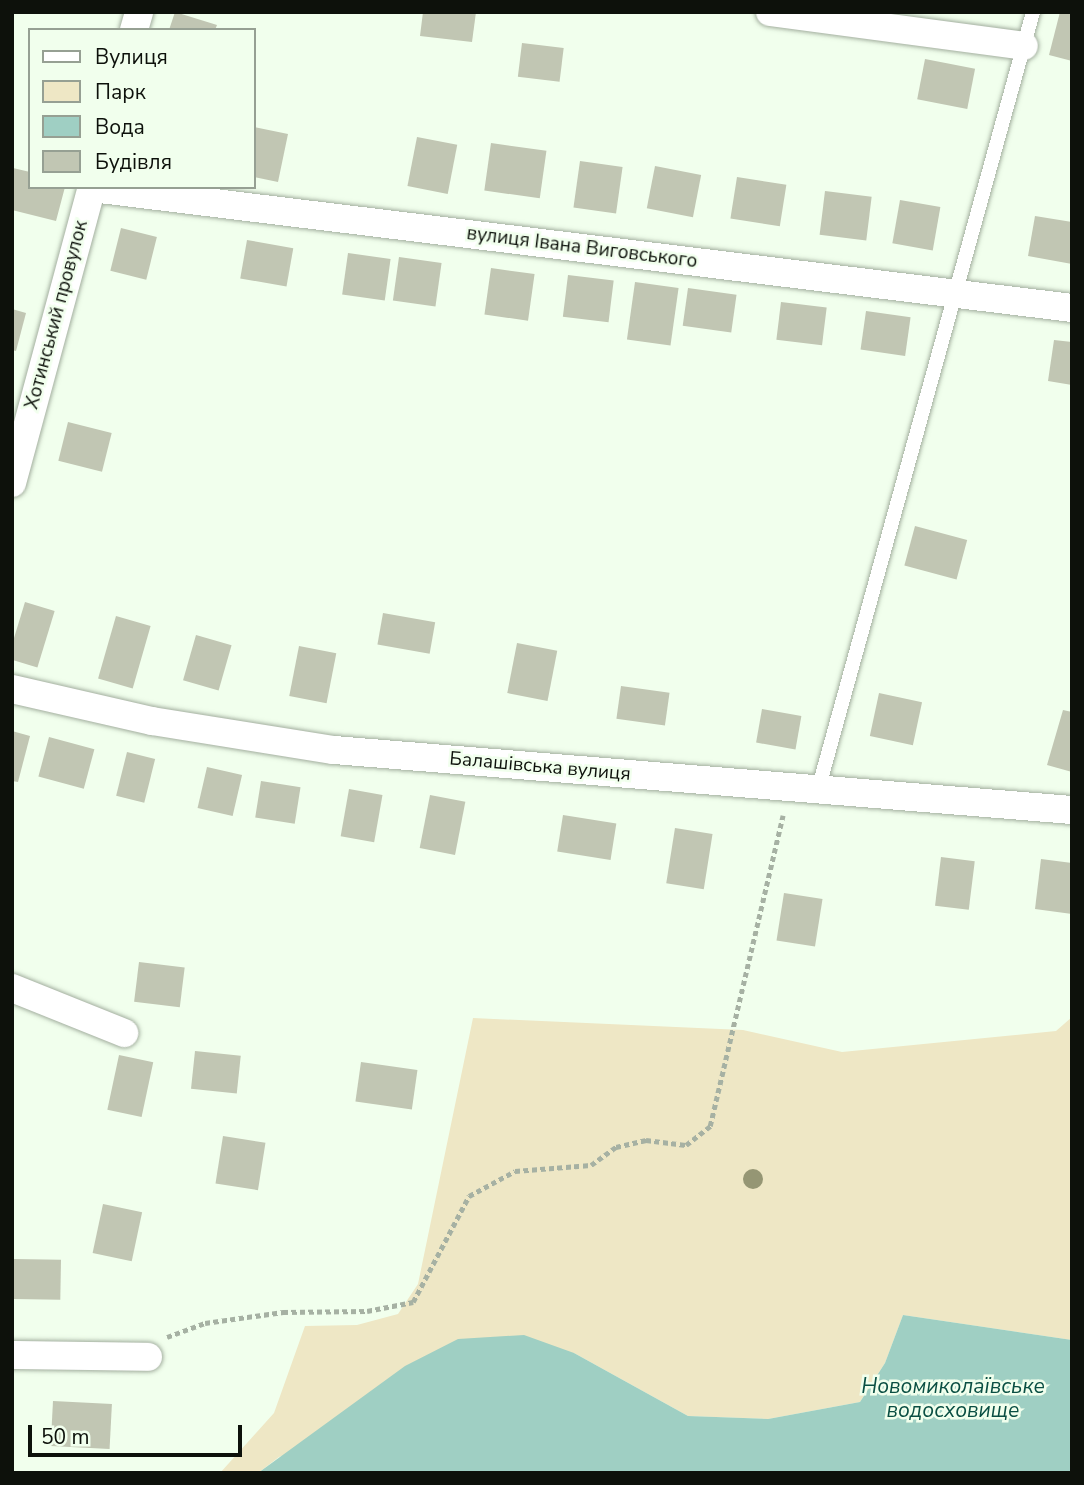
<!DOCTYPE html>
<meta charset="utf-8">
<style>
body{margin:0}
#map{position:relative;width:1084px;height:1485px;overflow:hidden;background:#f1ffed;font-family:"Nunito Sans",sans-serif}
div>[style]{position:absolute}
.green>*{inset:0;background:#eee7c5}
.water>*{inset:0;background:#9fcfc3}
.building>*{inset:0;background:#c1c6b3;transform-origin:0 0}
.path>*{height:4.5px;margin-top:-2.25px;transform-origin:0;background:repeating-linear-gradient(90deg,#a6b1a3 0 5px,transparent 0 8.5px)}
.roads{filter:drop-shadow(0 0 2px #a3af9f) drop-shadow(0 0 2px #a3af9f)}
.lane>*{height:14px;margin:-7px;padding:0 7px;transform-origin:7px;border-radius:7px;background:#fff}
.street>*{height:28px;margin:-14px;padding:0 14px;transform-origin:14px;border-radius:14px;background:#fff}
.trees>*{width:20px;height:20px;margin:-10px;border-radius:50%;background:#959674}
span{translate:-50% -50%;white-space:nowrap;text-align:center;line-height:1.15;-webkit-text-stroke:5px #f1ffed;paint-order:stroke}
.street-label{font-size:19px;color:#0d110b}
.water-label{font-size:21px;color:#0a4f43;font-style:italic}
.frame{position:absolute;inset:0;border:14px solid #0d110b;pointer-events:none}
.legend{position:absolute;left:28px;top:28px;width:228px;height:161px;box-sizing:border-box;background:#f1ffed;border:2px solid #96a093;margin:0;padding:9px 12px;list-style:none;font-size:21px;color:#0d110b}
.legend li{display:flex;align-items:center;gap:14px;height:35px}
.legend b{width:35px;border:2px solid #96a093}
.scale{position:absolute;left:28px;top:1425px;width:214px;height:32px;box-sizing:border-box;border:4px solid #0d110b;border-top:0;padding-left:9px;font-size:21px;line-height:24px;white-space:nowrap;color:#0d110b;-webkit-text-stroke:5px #f1ffed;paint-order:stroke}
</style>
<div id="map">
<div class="green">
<div style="clip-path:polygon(1072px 1017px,1072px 1340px,903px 1315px,885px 1363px,860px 1402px,768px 1419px,688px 1416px,574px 1353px,279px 1457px,258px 1473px,220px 1473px,274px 1413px,305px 1326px,357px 1325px,398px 1314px,418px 1284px,473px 1018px,743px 1030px,842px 1052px,1056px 1031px)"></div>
</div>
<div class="water">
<div style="clip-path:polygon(903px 1315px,1072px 1340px,1072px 1473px,258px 1473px,405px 1366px,458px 1339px,524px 1335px,574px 1353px,688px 1416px,768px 1419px,860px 1402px,885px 1363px)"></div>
</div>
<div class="building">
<div style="clip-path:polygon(175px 12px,217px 25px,215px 30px,169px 30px)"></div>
<div style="clip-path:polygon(423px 12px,476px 12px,472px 42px,420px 36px)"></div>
<div style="clip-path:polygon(1060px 12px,1072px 12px,1072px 61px,1049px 55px)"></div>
<div style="left:522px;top:43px;width:42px;height:34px;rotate:7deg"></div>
<div style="left:925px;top:59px;width:51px;height:41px;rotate:11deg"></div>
<div style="clip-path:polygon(254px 127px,288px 134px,278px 182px,254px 177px)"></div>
<div style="left:417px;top:137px;width:41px;height:50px;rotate:11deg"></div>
<div style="left:491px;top:143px;width:56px;height:48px;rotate:8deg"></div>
<div style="left:580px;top:161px;width:43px;height:47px;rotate:8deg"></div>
<div style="left:655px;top:166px;width:47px;height:43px;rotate:11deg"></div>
<div style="clip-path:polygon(13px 168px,30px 172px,30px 187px,65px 187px,56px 221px,12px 210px)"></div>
<div style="left:737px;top:177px;width:50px;height:42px;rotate:9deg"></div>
<div style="left:825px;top:191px;width:47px;height:44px;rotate:7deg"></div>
<div style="left:900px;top:200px;width:41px;height:44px;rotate:10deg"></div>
<div style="clip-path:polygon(1035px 216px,1072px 222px,1072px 264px,1028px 256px)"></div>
<div style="left:121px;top:228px;width:37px;height:44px;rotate:14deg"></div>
<div style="left:247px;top:240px;width:47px;height:39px;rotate:10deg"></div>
<div style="left:348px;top:253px;width:43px;height:42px;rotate:8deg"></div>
<div style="left:399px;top:257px;width:43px;height:44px;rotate:8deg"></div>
<div style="left:491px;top:268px;width:44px;height:47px;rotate:8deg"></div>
<div style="left:568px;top:275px;width:46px;height:42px;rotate:7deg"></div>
<div style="left:635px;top:282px;width:44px;height:58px;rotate:8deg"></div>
<div style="left:688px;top:288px;width:49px;height:38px;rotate:8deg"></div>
<div style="left:781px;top:302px;width:46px;height:38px;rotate:7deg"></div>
<div style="clip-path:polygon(12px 309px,26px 313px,16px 351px,12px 350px)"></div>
<div style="left:866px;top:311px;width:45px;height:39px;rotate:8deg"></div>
<div style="clip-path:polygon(1054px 340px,1072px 342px,1072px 385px,1048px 381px)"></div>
<div style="left:68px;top:422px;width:45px;height:40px;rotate:14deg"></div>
<div style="left:915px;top:526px;width:54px;height:41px;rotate:15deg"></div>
<div style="left:25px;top:602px;width:31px;height:59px;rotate:17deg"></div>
<div style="left:383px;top:613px;width:53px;height:32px;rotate:10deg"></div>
<div style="left:116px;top:616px;width:36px;height:65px;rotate:16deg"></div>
<div style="left:196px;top:635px;width:37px;height:47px;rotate:16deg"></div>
<div style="left:517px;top:643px;width:41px;height:51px;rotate:11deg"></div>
<div style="left:299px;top:646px;width:38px;height:51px;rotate:11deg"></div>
<div style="left:621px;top:686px;width:49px;height:33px;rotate:8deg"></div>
<div style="left:879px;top:693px;width:44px;height:44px;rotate:12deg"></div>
<div style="left:762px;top:709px;width:40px;height:34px;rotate:10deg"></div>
<div style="clip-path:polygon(1063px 710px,1072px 712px,1072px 772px,1047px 765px)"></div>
<div style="clip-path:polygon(12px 731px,30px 736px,18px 782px,12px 781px)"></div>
<div style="left:49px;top:737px;width:47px;height:41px;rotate:15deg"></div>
<div style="left:127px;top:752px;width:29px;height:45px;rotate:14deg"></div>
<div style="left:207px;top:767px;width:36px;height:42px;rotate:13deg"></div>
<div style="left:261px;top:781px;width:40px;height:37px;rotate:9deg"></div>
<div style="left:349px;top:789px;width:34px;height:48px;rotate:10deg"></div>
<div style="left:430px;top:795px;width:36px;height:54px;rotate:11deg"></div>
<div style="left:563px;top:815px;width:54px;height:37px;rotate:9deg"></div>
<div style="left:675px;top:828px;width:38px;height:56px;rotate:9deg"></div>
<div style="left:941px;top:857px;width:34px;height:49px;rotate:7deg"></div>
<div style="clip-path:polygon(1041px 859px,1072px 863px,1072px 914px,1035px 909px)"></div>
<div style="left:784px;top:893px;width:39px;height:48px;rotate:9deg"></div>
<div style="left:139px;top:962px;width:46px;height:40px;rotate:7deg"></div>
<div style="left:195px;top:1051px;width:46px;height:38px;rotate:6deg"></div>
<div style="left:119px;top:1055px;width:35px;height:56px;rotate:12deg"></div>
<div style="left:361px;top:1062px;width:57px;height:40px;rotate:8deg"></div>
<div style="left:223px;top:1136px;width:43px;height:48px;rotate:9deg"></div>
<div style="left:103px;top:1204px;width:40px;height:50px;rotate:12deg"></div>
<div style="left:14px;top:1259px;width:47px;height:40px;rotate:1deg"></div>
<div style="left:53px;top:1401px;width:59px;height:45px;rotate:3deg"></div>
</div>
<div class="path">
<div style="left:167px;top:1337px;width:40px;rotate:-20.2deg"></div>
<div style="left:205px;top:1323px;width:79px;rotate:-8deg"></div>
<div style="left:283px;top:1312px;width:84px;rotate:-0.7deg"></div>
<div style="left:367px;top:1311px;width:47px;rotate:-11.1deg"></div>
<div style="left:413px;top:1302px;width:120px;rotate:-62.2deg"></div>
<div style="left:469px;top:1196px;width:52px;rotate:-28.5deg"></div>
<div style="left:515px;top:1171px;width:76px;rotate:-4.5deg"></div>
<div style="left:591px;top:1165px;width:31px;rotate:-36deg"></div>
<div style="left:616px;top:1147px;width:31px;rotate:-13deg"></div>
<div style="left:646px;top:1140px;width:40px;rotate:7.1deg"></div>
<div style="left:686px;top:1145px;width:31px;rotate:-38deg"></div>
<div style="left:710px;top:1126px;width:319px;rotate:-76.8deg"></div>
</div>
<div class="roads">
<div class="lane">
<div style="left:818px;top:790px;width:807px;rotate:-74.55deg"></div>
</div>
<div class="street">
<div style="left:770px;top:12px;width:256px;rotate:7.6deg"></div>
<div style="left:134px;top:30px;width:19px;rotate:-74deg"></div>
<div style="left:92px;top:188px;width:987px;rotate:6.98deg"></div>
<div style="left:12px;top:483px;width:307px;rotate:-74.9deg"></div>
<div style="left:12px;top:689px;width:144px;rotate:12.9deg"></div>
<div style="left:152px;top:721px;width:184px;rotate:9.1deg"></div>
<div style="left:334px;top:750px;width:740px;rotate:4.65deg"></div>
<div style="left:12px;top:988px;width:121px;rotate:21.9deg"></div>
<div style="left:12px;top:1355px;width:136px;rotate:0.8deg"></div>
</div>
</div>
<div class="trees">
<div style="left:753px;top:1179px"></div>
</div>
<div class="street-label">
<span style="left:582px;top:248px;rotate:7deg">вулиця Івана Виговського</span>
<span style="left:57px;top:315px;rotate:-75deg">Хотинський провулок</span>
<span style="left:540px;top:767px;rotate:5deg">Балашівська вулиця</span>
</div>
<div class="water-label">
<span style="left:953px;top:1398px">Новомиколаївське<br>водосховище</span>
</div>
<div class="frame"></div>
<ul class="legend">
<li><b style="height:9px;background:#fff"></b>Вулиця</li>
<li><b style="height:19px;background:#eee7c5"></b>Парк</li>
<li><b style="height:19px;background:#9fcfc3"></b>Вода</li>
<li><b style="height:19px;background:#c1c6b3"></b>Будівля</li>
</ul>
<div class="scale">50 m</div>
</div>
